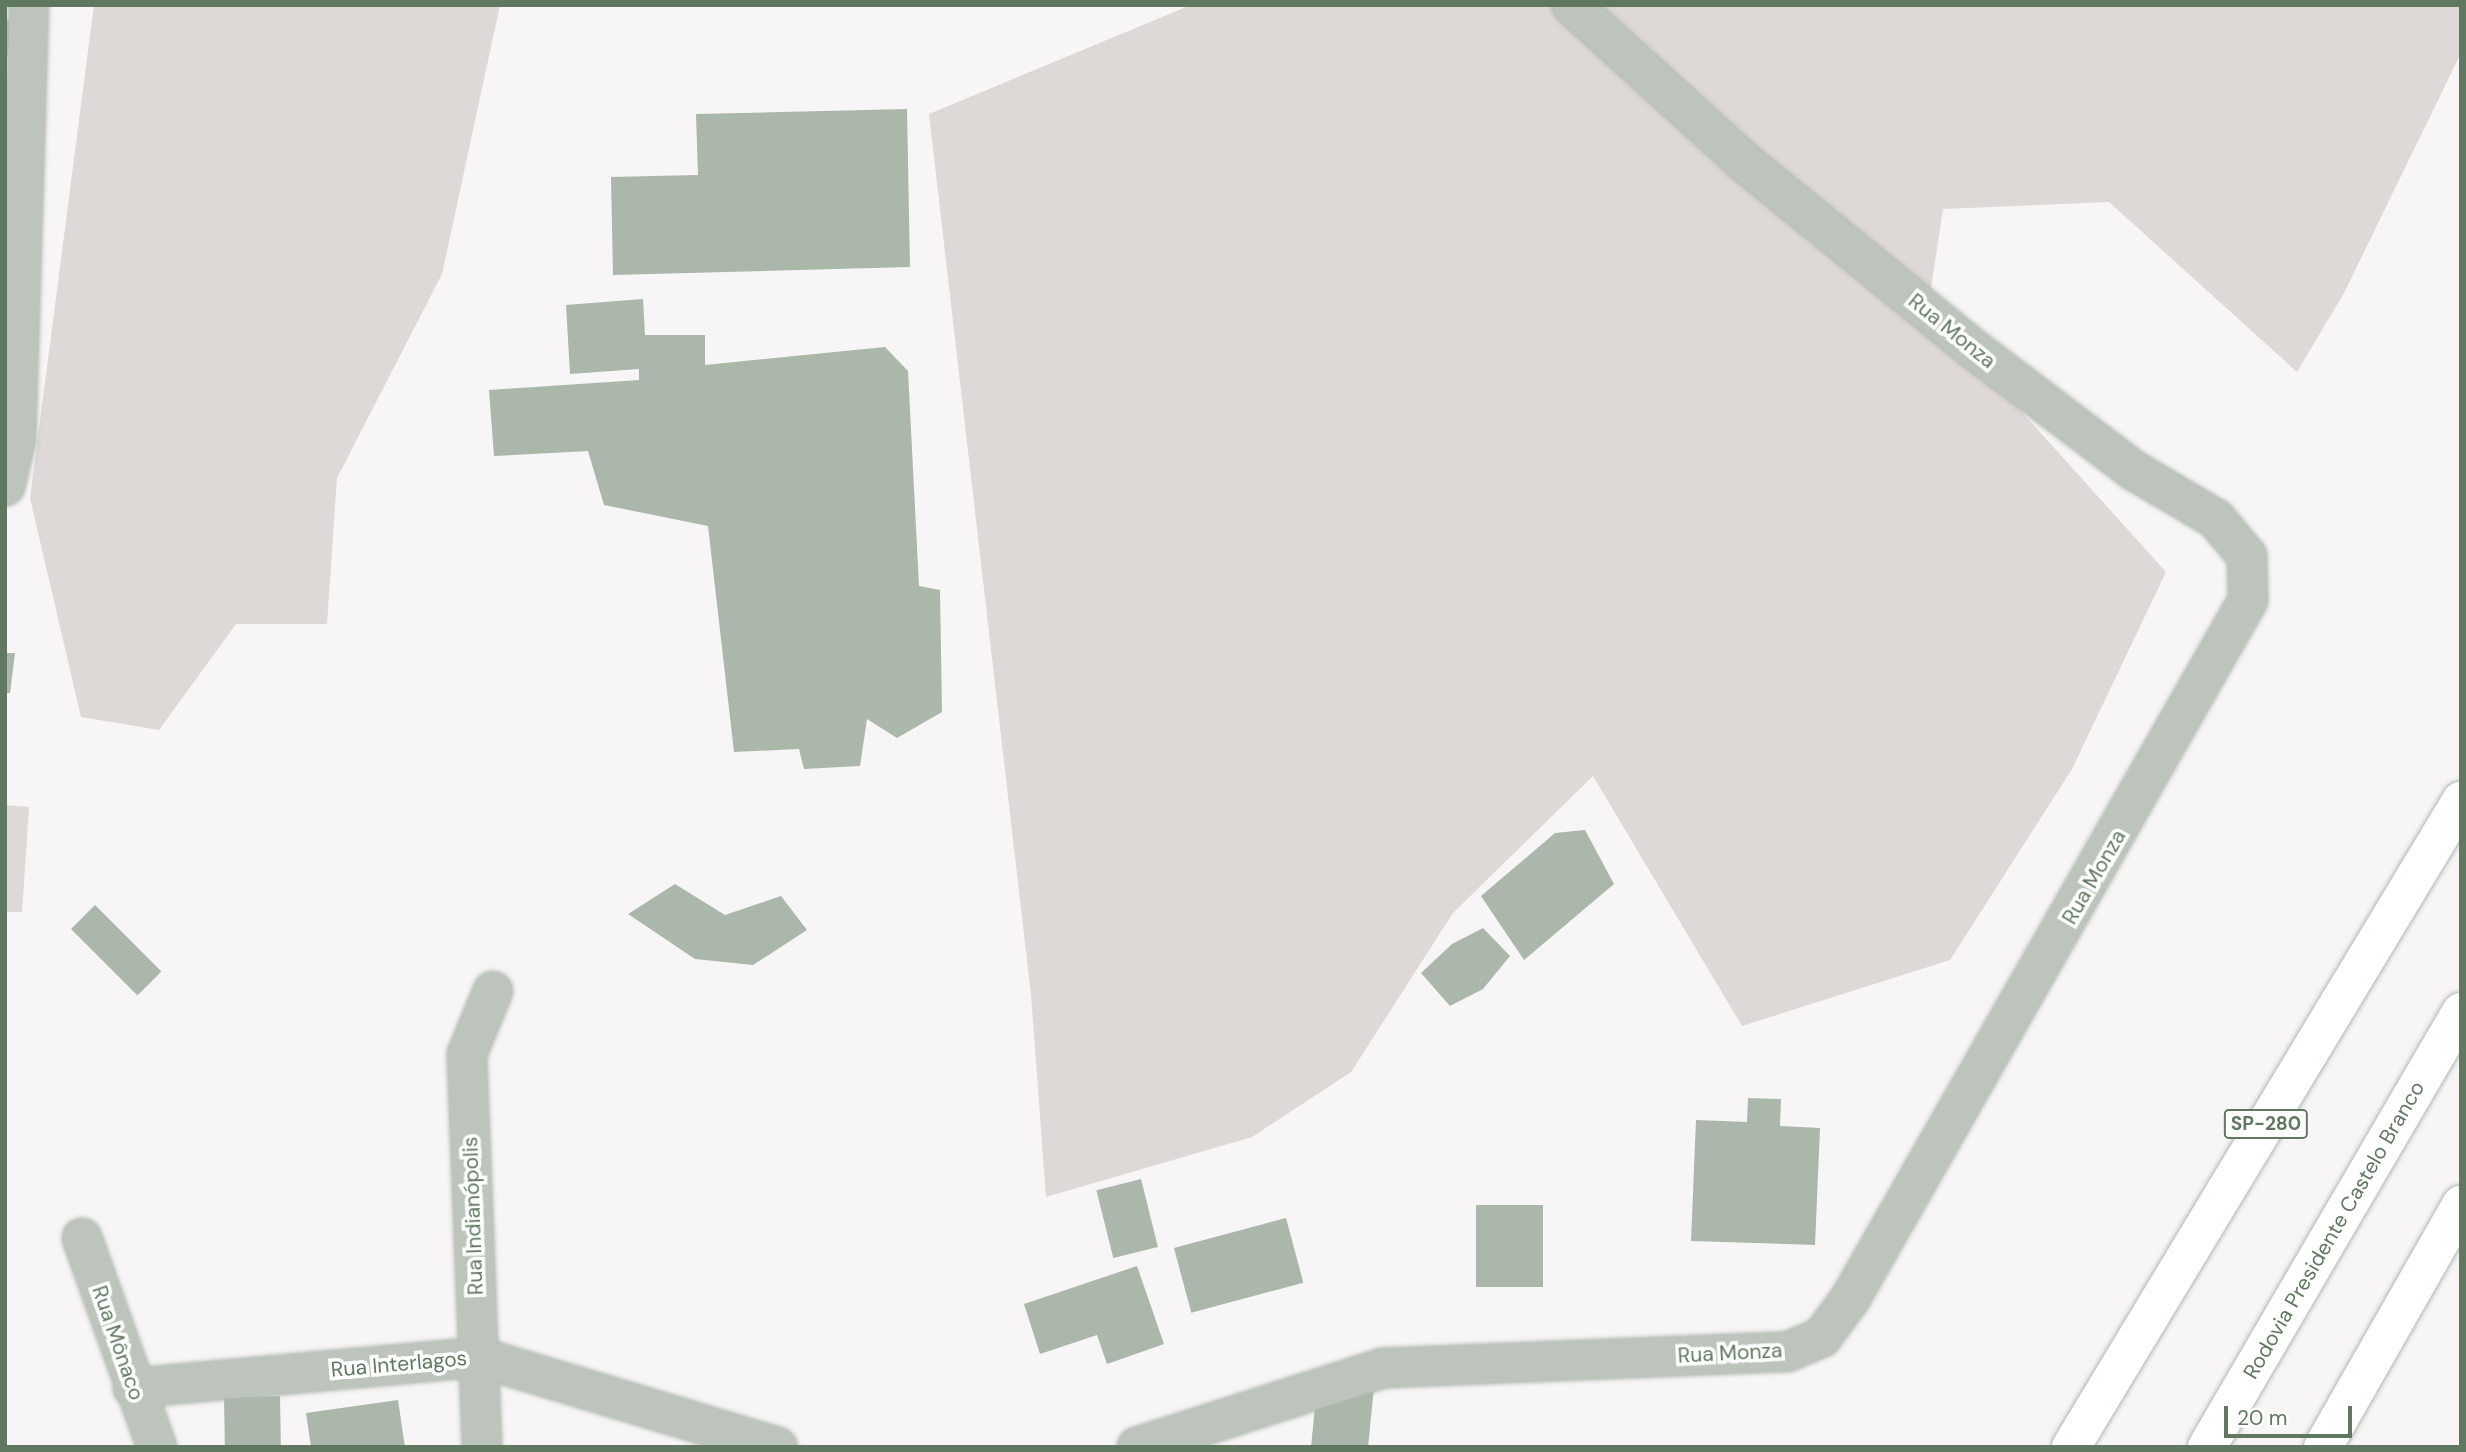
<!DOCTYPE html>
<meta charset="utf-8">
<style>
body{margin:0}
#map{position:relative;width:2466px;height:1452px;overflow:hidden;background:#f7f5f6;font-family:"DM Sans",sans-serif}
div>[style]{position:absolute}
.green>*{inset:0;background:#ded8d6}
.building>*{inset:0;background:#aab7aa;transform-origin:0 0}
.roads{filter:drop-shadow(0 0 2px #b0b8b0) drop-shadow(0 0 2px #b0b8b0)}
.minor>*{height:38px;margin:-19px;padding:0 19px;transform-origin:19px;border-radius:19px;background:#bcc4bc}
.highway>*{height:38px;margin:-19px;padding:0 19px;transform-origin:19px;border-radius:19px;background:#fff}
span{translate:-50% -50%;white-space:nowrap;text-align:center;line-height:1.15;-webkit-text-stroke:7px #fff;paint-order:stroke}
.shield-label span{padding:2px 5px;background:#fff;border:2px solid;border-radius:5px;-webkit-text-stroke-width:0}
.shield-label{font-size:19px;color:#5f785f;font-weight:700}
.street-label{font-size:21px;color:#5f785f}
.frame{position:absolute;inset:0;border:7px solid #5f785f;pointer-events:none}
.scale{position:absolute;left:2224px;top:1406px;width:128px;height:32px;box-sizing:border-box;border:4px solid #5f785f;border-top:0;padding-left:9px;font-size:21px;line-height:24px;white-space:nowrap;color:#5f785f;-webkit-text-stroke:5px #fff;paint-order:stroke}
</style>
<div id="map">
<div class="green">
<div style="clip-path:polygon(94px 5px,500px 5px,442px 274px,337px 478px,327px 624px,236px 624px,159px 730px,81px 717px,30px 498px)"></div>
<div style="clip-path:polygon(1191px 5px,2461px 5px,2461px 53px,2344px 293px,2297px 372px,2109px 202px,1943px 209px,1928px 308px,2166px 572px,2072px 769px,1950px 960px,1742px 1026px,1593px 776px,1453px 913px,1351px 1072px,1252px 1137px,1046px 1197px,1031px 995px,929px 114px)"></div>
<div style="clip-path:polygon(5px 805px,29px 807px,22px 912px,5px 912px)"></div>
</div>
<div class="building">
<div style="clip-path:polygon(5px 20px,13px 21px,7px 59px,5px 59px)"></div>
<div style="clip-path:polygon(907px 109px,910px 267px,613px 275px,611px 177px,698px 175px,696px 114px)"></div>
<div style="clip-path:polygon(643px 299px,645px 335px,705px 335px,705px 365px,885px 347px,908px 371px,919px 586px,940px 590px,942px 712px,897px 738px,867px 719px,860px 766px,804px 769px,799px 749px,734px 752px,708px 526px,604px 505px,588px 451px,494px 456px,489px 390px,639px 380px,639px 369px,570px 374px,566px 305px)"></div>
<div style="clip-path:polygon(5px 653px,15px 653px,10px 693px,5px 693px)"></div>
<div style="clip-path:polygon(1585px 830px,1614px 884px,1524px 960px,1481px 896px,1555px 833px)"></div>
<div style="clip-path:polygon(675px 884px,725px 915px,781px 896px,807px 930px,753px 965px,695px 959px,628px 914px)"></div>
<div style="left:95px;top:905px;width:94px;height:34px;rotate:45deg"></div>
<div style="clip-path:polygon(1483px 928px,1510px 956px,1483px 989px,1450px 1006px,1421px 973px,1452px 944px)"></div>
<div style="clip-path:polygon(1748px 1098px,1781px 1099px,1780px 1126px,1820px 1128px,1815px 1245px,1691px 1241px,1696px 1120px,1747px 1122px)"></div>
<div style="left:1141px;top:1179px;width:70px;height:46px;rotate:76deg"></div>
<div style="left:1476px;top:1205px;width:67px;height:82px"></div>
<div style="left:1286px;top:1218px;width:67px;height:116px;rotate:75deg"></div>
<div style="clip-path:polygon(1137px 1266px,1164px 1344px,1107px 1364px,1097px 1335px,1040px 1354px,1024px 1304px)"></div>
<div style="clip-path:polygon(1374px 1387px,1368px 1447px,1311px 1447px,1315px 1407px)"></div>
<div style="left:280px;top:1396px;width:51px;height:56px;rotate:89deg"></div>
<div style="clip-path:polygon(398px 1400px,405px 1447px,311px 1447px,306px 1413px)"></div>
</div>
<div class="roads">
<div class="minor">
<div style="left:5px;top:486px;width:47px;rotate:-76.6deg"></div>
<div style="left:16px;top:440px;width:435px;rotate:-88.3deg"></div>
<div style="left:82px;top:1238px;width:222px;rotate:70.3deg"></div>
<div style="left:133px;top:1388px;width:347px;rotate:-5.1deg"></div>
<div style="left:479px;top:1357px;width:312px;rotate:16.8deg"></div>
<div style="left:482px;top:1447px;width:393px;rotate:-92.2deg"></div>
<div style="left:467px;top:1054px;width:68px;rotate:-67.6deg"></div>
<div style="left:1137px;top:1447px;width:258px;rotate:-17.8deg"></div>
<div style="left:1383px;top:1368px;width:404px;rotate:-2.3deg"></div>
<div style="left:1787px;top:1352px;width:38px;rotate:-23deg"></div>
<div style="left:1822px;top:1337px;width:47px;rotate:-53.6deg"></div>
<div style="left:1850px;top:1299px;width:804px;rotate:-60.34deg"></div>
<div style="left:2248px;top:600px;width:44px;rotate:-91.3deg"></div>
<div style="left:2247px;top:556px;width:48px;rotate:-130deg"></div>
<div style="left:2216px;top:519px;width:96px;rotate:-149.4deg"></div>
<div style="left:2133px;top:470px;width:197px;rotate:-142.8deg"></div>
<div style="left:1976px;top:351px;width:303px;rotate:-140.8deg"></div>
<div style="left:1741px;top:159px;width:229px;rotate:-137.7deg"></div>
</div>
<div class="highway">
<div style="left:2071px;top:1447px;width:755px;rotate:-58.88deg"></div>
<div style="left:2207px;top:1447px;width:504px;rotate:-59.72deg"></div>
<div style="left:2323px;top:1447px;width:279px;rotate:-60.3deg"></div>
</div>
</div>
<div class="shield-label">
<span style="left:2266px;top:1124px">SP-280</span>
</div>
<div class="street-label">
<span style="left:1952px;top:331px;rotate:39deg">Rua Monza</span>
<span style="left:2094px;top:877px;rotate:-60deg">Rua Monza</span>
<span style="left:473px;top:1216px;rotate:-92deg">Rua Indianópolis</span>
<span style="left:2334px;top:1230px;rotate:-60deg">Rodovia Presidente Castelo Branco</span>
<span style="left:118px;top:1343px;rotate:71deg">Rua Mônaco</span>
<span style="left:1730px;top:1353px;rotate:-3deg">Rua Monza</span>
<span style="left:399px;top:1364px;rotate:-5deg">Rua Interlagos</span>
</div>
<div class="frame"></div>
<div class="scale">20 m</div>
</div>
